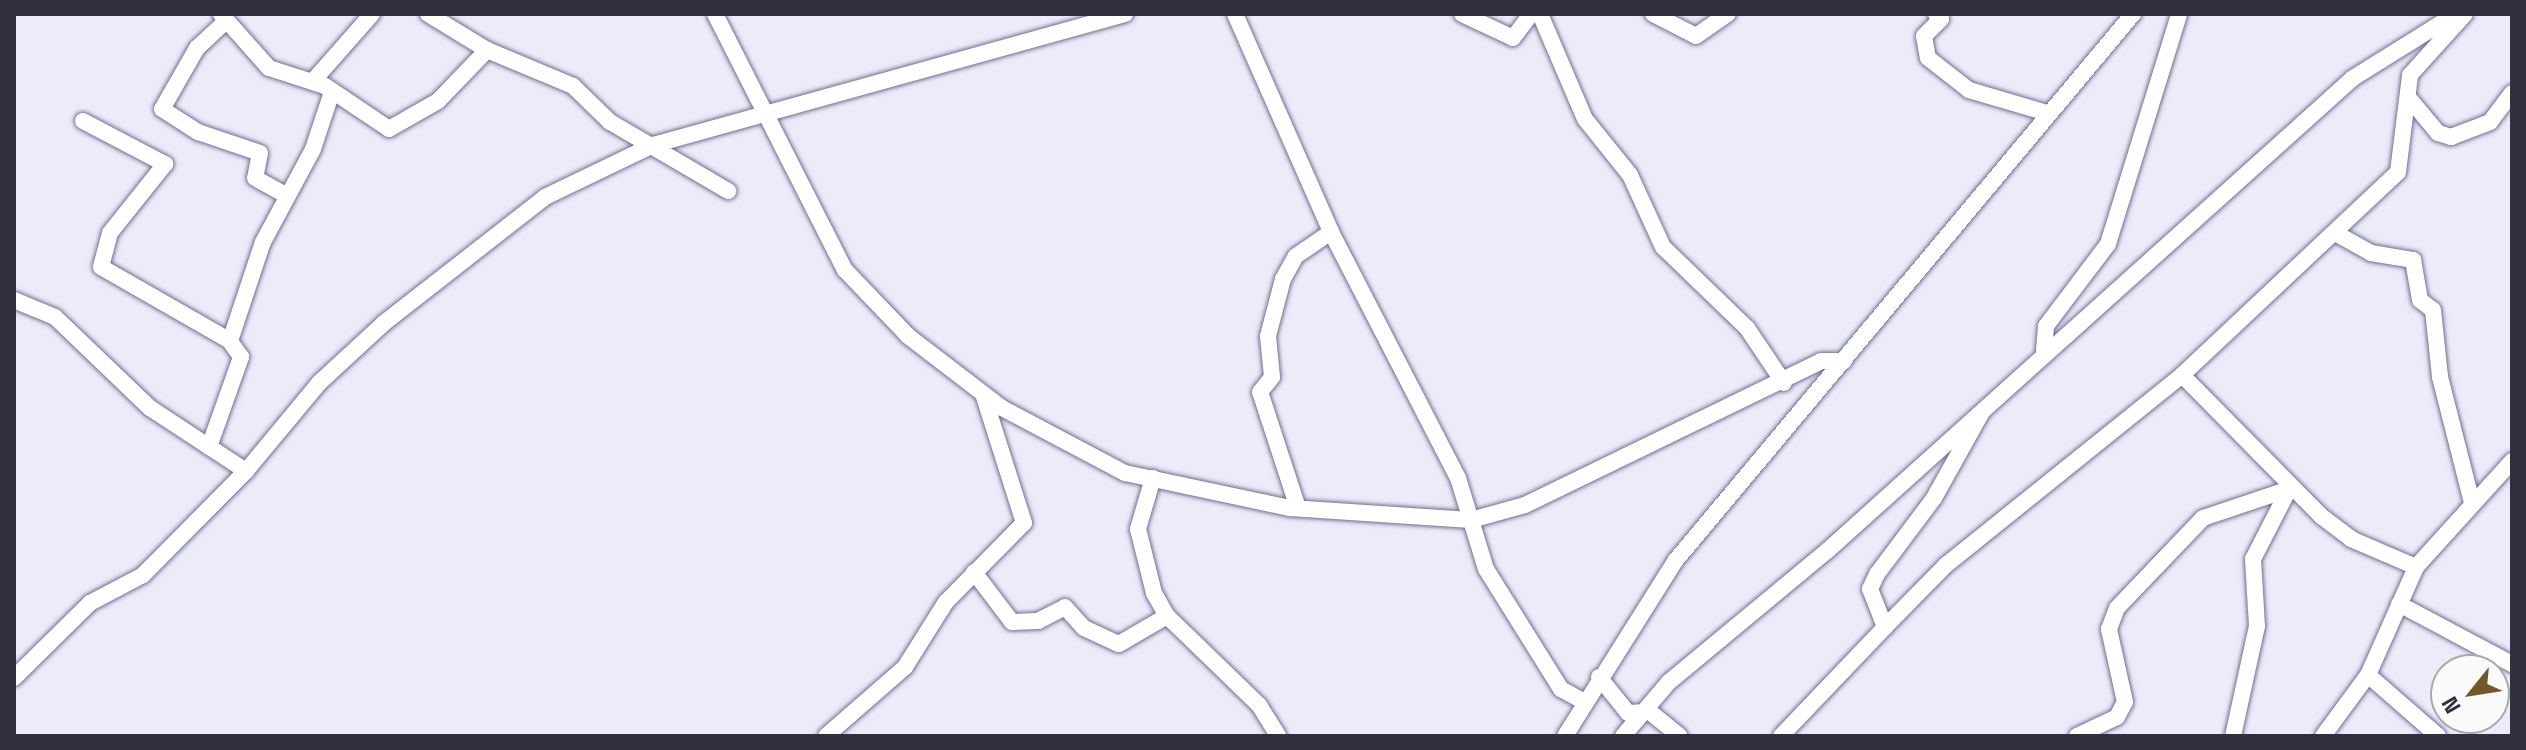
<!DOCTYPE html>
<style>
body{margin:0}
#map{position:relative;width:2526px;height:750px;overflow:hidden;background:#ebebfa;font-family:"Space Grotesk",sans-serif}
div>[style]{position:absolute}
.roads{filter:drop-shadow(0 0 2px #6f6f8f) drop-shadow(0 0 2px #6f6f8f)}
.minor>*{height:16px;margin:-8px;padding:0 8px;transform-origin:8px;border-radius:8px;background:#fff}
span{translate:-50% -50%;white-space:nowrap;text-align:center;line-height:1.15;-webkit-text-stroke:7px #fafafa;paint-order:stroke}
.frame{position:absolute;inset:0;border:16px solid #2f2f3d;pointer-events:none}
.north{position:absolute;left:2430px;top:654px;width:80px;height:80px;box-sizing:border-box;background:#fafafa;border:2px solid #a9a9ae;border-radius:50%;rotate:240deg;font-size:22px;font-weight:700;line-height:32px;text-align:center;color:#2f2f3d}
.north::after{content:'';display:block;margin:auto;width:28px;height:36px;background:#72592a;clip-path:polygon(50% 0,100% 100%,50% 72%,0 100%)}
</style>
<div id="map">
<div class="roads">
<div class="minor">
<div style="left:221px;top:14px;width:72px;rotate:48.4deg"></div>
<div style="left:269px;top:68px;width:59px;rotate:17.8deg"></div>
<div style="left:325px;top:86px;width:77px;rotate:33.9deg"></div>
<div style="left:389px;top:129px;width:56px;rotate:-29.7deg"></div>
<div style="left:438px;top:101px;width:71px;rotate:-46.1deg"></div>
<div style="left:428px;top:14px;width:69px;rotate:31.4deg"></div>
<div style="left:487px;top:50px;width:93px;rotate:22.7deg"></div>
<div style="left:573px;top:86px;width:52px;rotate:44.2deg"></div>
<div style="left:610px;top:122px;width:137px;rotate:30.3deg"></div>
<div style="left:715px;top:14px;width:287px;rotate:63.1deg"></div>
<div style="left:845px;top:270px;width:91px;rotate:46.3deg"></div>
<div style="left:908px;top:336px;width:118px;rotate:37.5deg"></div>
<div style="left:1002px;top:408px;width:139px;rotate:27.9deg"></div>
<div style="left:1125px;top:473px;width:169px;rotate:12deg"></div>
<div style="left:1290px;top:508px;width:181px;rotate:3.8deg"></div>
<div style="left:1471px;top:520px;width:56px;rotate:-15.5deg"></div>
<div style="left:1525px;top:505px;width:329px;rotate:-25.9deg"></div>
<div style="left:1821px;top:361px;width:23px"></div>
<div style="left:1235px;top:14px;width:238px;rotate:66.2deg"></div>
<div style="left:1331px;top:232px;width:277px;rotate:62.7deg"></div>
<div style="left:1458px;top:478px;width:95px;rotate:72.9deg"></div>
<div style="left:1486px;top:569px;width:142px;rotate:58deg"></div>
<div style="left:1561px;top:689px;width:26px;rotate:29deg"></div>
<div style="left:1462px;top:14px;width:56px;rotate:25.2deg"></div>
<div style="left:1513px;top:38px;width:30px;rotate:-53deg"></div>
<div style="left:1540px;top:14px;width:114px;rotate:66.8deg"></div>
<div style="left:1585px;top:119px;width:72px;rotate:51.2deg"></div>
<div style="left:1630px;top:175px;width:79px;rotate:65.4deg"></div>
<div style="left:1663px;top:247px;width:117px;rotate:44deg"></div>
<div style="left:1747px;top:328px;width:66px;rotate:56.1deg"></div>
<div style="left:1653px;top:14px;width:48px;rotate:27.1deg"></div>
<div style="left:1696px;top:36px;width:39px;rotate:-35deg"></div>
<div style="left:1936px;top:14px;width:7px;rotate:45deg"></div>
<div style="left:1941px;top:19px;width:24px;rotate:135deg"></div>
<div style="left:1924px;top:36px;width:22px;rotate:80deg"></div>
<div style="left:1928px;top:58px;width:52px;rotate:38deg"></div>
<div style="left:1969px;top:90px;width:81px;rotate:16.4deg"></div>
<div style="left:225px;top:22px;width:38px;rotate:137deg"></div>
<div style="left:197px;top:48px;width:70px;rotate:119.8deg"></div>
<div style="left:162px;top:109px;width:43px;rotate:32.6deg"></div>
<div style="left:198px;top:132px;width:65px;rotate:18.7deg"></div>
<div style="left:260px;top:153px;width:25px;rotate:101deg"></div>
<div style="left:255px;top:178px;width:35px;rotate:29deg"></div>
<div style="left:313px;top:81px;width:89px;rotate:-48.6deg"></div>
<div style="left:2408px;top:97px;width:47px;rotate:50.2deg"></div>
<div style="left:2438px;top:133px;width:14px;rotate:17deg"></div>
<div style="left:2451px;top:137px;width:42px;rotate:-21deg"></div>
<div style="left:2490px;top:122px;width:36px;rotate:-53deg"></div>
<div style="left:83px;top:121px;width:93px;rotate:27.7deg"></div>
<div style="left:165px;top:164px;width:88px;rotate:128.6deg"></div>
<div style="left:110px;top:233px;width:35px;rotate:105deg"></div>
<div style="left:101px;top:267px;width:149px;rotate:29.8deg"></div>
<div style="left:2337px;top:234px;width:39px;rotate:29deg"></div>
<div style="left:2371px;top:253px;width:43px;rotate:9.5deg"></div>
<div style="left:2413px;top:260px;width:41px;rotate:80.1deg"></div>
<div style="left:2420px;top:300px;width:16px;rotate:38deg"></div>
<div style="left:2433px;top:310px;width:67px;rotate:84deg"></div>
<div style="left:2440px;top:377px;width:130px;rotate:75.7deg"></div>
<div style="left:14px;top:300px;width:44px;rotate:22.5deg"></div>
<div style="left:55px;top:317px;width:132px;rotate:43.8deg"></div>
<div style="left:150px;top:408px;width:115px;rotate:33.3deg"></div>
<div style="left:2044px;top:350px;width:24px;rotate:-85deg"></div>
<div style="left:2046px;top:326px;width:103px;rotate:-52.9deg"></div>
<div style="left:2108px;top:244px;width:241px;rotate:-72.8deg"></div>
<div style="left:2182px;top:375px;width:198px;rotate:45.4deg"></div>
<div style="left:2321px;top:516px;width:38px;rotate:37deg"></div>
<div style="left:2351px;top:539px;width:71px;rotate:23.3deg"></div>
<div style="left:209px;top:447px;width:96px;rotate:-70.4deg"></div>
<div style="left:241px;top:357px;width:19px;rotate:-125deg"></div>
<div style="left:230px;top:341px;width:104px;rotate:-71.6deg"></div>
<div style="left:263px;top:242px;width:106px;rotate:-61.7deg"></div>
<div style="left:313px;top:149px;width:60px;rotate:-71.6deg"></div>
<div style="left:1153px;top:478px;width:53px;rotate:106.4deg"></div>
<div style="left:1138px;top:529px;width:66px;rotate:76deg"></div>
<div style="left:1154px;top:593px;width:26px;rotate:61deg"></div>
<div style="left:1167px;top:616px;width:128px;rotate:44.1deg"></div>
<div style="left:1259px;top:705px;width:36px;rotate:58deg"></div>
<div style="left:1298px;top:508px;width:122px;rotate:-108.1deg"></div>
<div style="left:1260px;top:392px;width:19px;rotate:-51deg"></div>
<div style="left:1272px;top:377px;width:41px;rotate:-95.6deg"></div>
<div style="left:1268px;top:336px;width:59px;rotate:-75.3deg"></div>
<div style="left:1283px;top:279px;width:26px;rotate:-61deg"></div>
<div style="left:1296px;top:256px;width:42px;rotate:-34.4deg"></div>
<div style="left:974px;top:572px;width:63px;rotate:52.8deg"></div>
<div style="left:1012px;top:622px;width:26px;rotate:-2deg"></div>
<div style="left:1038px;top:621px;width:30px;rotate:-27deg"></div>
<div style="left:1065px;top:607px;width:28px;rotate:48deg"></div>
<div style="left:1084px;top:628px;width:38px;rotate:25deg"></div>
<div style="left:1119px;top:644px;width:56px;rotate:-30.3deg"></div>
<div style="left:2399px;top:604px;width:128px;rotate:28deg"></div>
<div style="left:1885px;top:627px;width:87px;rotate:-45.5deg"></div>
<div style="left:1946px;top:565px;width:303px;rotate:-38.8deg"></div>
<div style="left:2182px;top:375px;width:296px;rotate:-43.2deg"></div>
<div style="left:2398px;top:172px;width:98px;rotate:-82.9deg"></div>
<div style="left:2410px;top:75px;width:82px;rotate:-48deg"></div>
<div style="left:2368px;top:675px;width:93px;rotate:41.1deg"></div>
<div style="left:1599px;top:677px;width:46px;rotate:51.1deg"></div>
<div style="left:1628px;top:713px;width:22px;rotate:-3deg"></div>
<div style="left:1650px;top:712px;width:38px;rotate:39deg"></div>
<div style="left:14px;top:678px;width:107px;rotate:-44.6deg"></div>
<div style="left:90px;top:603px;width:60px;rotate:-27.8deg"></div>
<div style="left:143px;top:575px;width:146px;rotate:-45.3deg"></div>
<div style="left:246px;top:471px;width:114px;rotate:-50.3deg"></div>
<div style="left:319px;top:383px;width:88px;rotate:-42.7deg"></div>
<div style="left:384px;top:323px;width:204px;rotate:-38deg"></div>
<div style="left:545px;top:197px;width:120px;rotate:-25.7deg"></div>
<div style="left:653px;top:145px;width:490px;rotate:-15.5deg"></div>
<div style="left:826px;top:736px;width:105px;rotate:-41.1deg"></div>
<div style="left:905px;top:667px;width:77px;rotate:-57.8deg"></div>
<div style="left:946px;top:602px;width:111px;rotate:-45.4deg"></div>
<div style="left:1024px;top:523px;width:135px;rotate:-107.6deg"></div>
<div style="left:1565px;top:736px;width:208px;rotate:-57.8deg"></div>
<div style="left:1676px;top:560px;width:712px;rotate:-50.07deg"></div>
<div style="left:1623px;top:736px;width:71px;rotate:-49.6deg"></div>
<div style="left:1669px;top:682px;width:205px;rotate:-39.7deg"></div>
<div style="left:1827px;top:551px;width:707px;rotate:-41.96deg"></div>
<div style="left:2353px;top:78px;width:121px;rotate:-31.9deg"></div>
<div style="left:1781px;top:736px;width:151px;rotate:-46.3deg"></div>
<div style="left:1885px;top:627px;width:41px;rotate:-111.5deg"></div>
<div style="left:1870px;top:589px;width:17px;rotate:-65deg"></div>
<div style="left:1877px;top:574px;width:95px;rotate:-53.1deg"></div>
<div style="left:1934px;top:498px;width:98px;rotate:-60.8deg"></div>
<div style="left:2077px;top:736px;width:44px;rotate:-25.4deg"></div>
<div style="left:2117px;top:717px;width:17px;rotate:-62deg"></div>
<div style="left:2125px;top:702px;width:75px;rotate:-102.4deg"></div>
<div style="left:2109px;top:629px;width:22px;rotate:-69deg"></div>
<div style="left:2117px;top:608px;width:124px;rotate:-46.3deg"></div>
<div style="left:2203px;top:518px;width:91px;rotate:-18.6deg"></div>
<div style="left:2289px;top:489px;width:79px;rotate:117.2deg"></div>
<div style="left:2253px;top:559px;width:67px;rotate:86.6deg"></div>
<div style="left:2257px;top:626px;width:113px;rotate:102.3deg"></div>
<div style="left:2323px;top:736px;width:76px;rotate:-53.6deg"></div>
<div style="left:2368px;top:675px;width:118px;rotate:-66deg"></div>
<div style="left:2416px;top:567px;width:143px;rotate:-47.8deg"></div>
</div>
</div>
<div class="frame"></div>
<div class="north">N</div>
</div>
